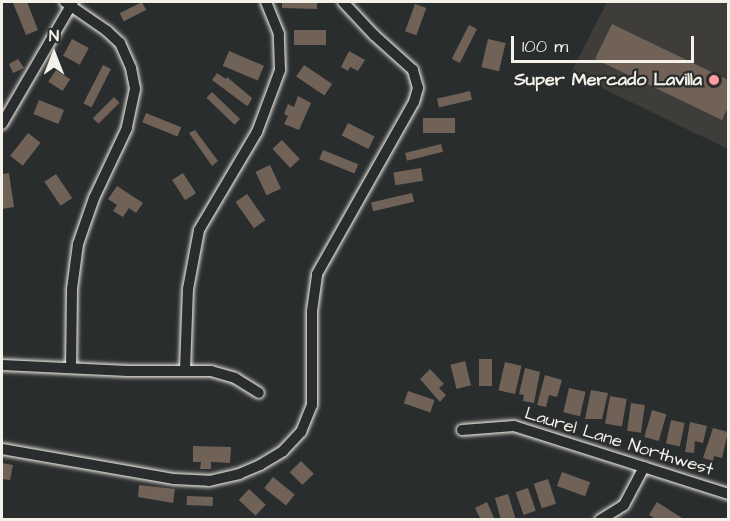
<!DOCTYPE html>
<style>
body{margin:0}
#map{position:relative;width:730px;height:521px;overflow:hidden;background:#2a2d2e;font-family:"Architects Daughter",sans-serif}
div>[style]{position:absolute}
.built>*{inset:0;background:#3f3d3a}
.building>*{inset:0;background:#706257;transform-origin:0 0}
.roads{filter:drop-shadow(0 0 2px #f4f1e8) drop-shadow(0 0 2px #f4f1e8)}
.minor>*{height:10px;margin:-5px;padding:0 5px;transform-origin:5px;border-radius:5px;background:#2a2d2e}
.dots>*{width:16px;height:16px;translate:-50% -50%;box-sizing:border-box;border:3px solid #2a2d2e;border-radius:50%}
span{translate:-50% -50%;white-space:nowrap;text-align:center;line-height:1.15;-webkit-text-stroke:4.5px #2a2d2e;paint-order:stroke}
.poi-label{font-size:18px;color:#f4f1e8;font-weight:700}
.right{translate:-100% -50%;text-align:right}
.street-label{font-size:18px;color:#f4f1e8}
.frame{position:absolute;inset:0;border:3px solid #f4f1e8;pointer-events:none}
.north{position:absolute;left:24px;top:24px;width:60px;height:60px;-webkit-text-stroke:4px #2a2d2e;paint-order:stroke;rotate:0deg;font-size:16px;font-weight:700;line-height:24px;text-align:center;color:#f4f1e8}
.north::after{content:'';display:block;margin:auto;width:21px;height:27px;background:#f4f1e8;clip-path:polygon(50% 0,100% 100%,50% 72%,0 100%)}
.scale{position:absolute;left:511px;top:36px;width:183px;height:27px;box-sizing:border-box;border:3px solid #f4f1e8;border-top:0;padding-left:8px;font-size:18px;line-height:21px;white-space:nowrap;color:#f4f1e8;-webkit-text-stroke:4px #2a2d2e;paint-order:stroke}
</style>
<div id="map">
<div class="built">
<div style="clip-path:polygon(607px 2px,728px 2px,728px 149px,571px 73px)"></div>
</div>
<div class="building">
<div style="clip-path:polygon(17px 2px,27px 2px,38px 30px,26px 35px,13px 3px)"></div>
<div style="left:142px;top:2px;width:9px;height:25px;rotate:63deg"></div>
<div style="clip-path:polygon(282px 2px,317px 2px,317px 9px,282px 8px)"></div>
<div style="left:415px;top:4px;width:12px;height:29px;rotate:20deg"></div>
<div style="clip-path:polygon(612px 24px,728px 80px,728px 107px,722px 120px,595px 59px)"></div>
<div style="left:469px;top:25px;width:9px;height:38px;rotate:27deg"></div>
<div style="left:294px;top:30px;width:32px;height:15px"></div>
<div style="left:72px;top:39px;width:19px;height:19px;rotate:28deg"></div>
<div style="left:488px;top:39px;width:18px;height:29px;rotate:13deg"></div>
<div style="left:229px;top:51px;width:38px;height:16px;rotate:23deg"></div>
<div style="clip-path:polygon(349px 51px,365px 60px,358px 71px,350px 67px,348px 71px,341px 67px)"></div>
<div style="clip-path:polygon(18px 59px,24px 68px,13px 73px,9px 64px)"></div>
<div style="left:103px;top:65px;width:9px;height:43px;rotate:27deg"></div>
<div style="left:304px;top:65px;width:34px;height:14px;rotate:34deg"></div>
<div style="left:56px;top:70px;width:17px;height:14px;rotate:33deg"></div>
<div style="clip-path:polygon(217px 73px,226px 79px,227px 77px,252px 98px,249px 104px,247px 106px,212px 80px)"></div>
<div style="left:470px;top:91px;width:9px;height:34px;rotate:77deg"></div>
<div style="left:212px;top:92px;width:39px;height:8px;rotate:44deg"></div>
<div style="clip-path:polygon(298px 96px,311px 103px,299px 130px,284px 124px,288px 116px,284px 114px,288px 104px,294px 107px)"></div>
<div style="left:114px;top:97px;width:8px;height:30px;rotate:45deg"></div>
<div style="left:39px;top:100px;width:27px;height:15px;rotate:22deg"></div>
<div style="left:146px;top:113px;width:38px;height:10px;rotate:22deg"></div>
<div style="left:423px;top:118px;width:32px;height:15px"></div>
<div style="left:348px;top:123px;width:30px;height:14px;rotate:27deg"></div>
<div style="clip-path:polygon(195px 130px,218px 161px,212px 166px,189px 133px)"></div>
<div style="left:28px;top:133px;width:16px;height:29px;rotate:38deg"></div>
<div style="left:282px;top:140px;width:26px;height:13px;rotate:47deg"></div>
<div style="left:441px;top:144px;width:8px;height:37px;rotate:76deg"></div>
<div style="left:323px;top:150px;width:38px;height:10px;rotate:22deg"></div>
<div style="left:270px;top:165px;width:26px;height:16px;rotate:65deg"></div>
<div style="left:421px;top:168px;width:13px;height:28px;rotate:81deg"></div>
<div style="clip-path:polygon(9px 173px,14px 207px,2px 209px,2px 174px)"></div>
<div style="left:183px;top:173px;width:24px;height:13px;rotate:57deg"></div>
<div style="left:56px;top:174px;width:29px;height:14px;rotate:56deg"></div>
<div style="clip-path:polygon(117px 186px,143px 203px,136px 213px,129px 208px,123px 217px,113px 211px,117px 205px,108px 199px)"></div>
<div style="left:412px;top:193px;width:9px;height:42px;rotate:77deg"></div>
<div style="left:247px;top:194px;width:32px;height:14px;rotate:55deg"></div>
<div style="left:479px;top:359px;width:13px;height:27px"></div>
<div style="left:465px;top:361px;width:25px;height:15px;rotate:76deg"></div>
<div style="left:505px;top:362px;width:17px;height:29px;rotate:13deg"></div>
<div style="clip-path:polygon(525px 368px,540px 372px,534px 403px,523px 401px,524px 395px,519px 394px)"></div>
<div style="clip-path:polygon(430px 369px,444px 384px,439px 388px,446px 395px,440px 402px,420px 379px)"></div>
<div style="clip-path:polygon(545px 375px,562px 380px,557px 397px,549px 395px,546px 407px,537px 405px)"></div>
<div style="left:569px;top:388px;width:17px;height:25px;rotate:13deg"></div>
<div style="clip-path:polygon(591px 390px,608px 393px,602px 419px,585px 419px)"></div>
<div style="left:408px;top:391px;width:28px;height:13px;rotate:19deg"></div>
<div style="left:610px;top:396px;width:17px;height:28px;rotate:10deg"></div>
<div style="left:631px;top:403px;width:14px;height:28px;rotate:8deg"></div>
<div style="left:652px;top:410px;width:15px;height:28px;rotate:16deg"></div>
<div style="left:671px;top:420px;width:14px;height:24px;rotate:12deg"></div>
<div style="clip-path:polygon(690px 422px,707px 426px,703px 443px,695px 441px,694px 453px,685px 452px)"></div>
<div style="clip-path:polygon(713px 428px,728px 432px,722px 458px,714px 456px,713px 461px,703px 458px)"></div>
<div style="clip-path:polygon(193px 446px,231px 447px,230px 463px,211px 462px,211px 469px,200px 469px,201px 462px,193px 462px)"></div>
<div style="left:301px;top:461px;width:18px;height:16px;rotate:45deg"></div>
<div style="clip-path:polygon(2px 463px,13px 465px,10px 480px,2px 479px)"></div>
<div style="left:562px;top:472px;width:30px;height:15px;rotate:20deg"></div>
<div style="left:273px;top:477px;width:28px;height:14px;rotate:39deg"></div>
<div style="left:548px;top:479px;width:26px;height:15px;rotate:72deg"></div>
<div style="clip-path:polygon(139px 485px,175px 489px,173px 503px,138px 497px)"></div>
<div style="left:528px;top:488px;width:24px;height:13px;rotate:71deg"></div>
<div style="left:249px;top:489px;width:23px;height:15px;rotate:43deg"></div>
<div style="clip-path:polygon(508px 494px,516px 520px,501px 520px,495px 498px)"></div>
<div style="left:187px;top:496px;width:26px;height:9px;rotate:2deg"></div>
<div style="clip-path:polygon(487px 502px,495px 520px,481px 520px,475px 508px)"></div>
<div style="clip-path:polygon(657px 502px,682px 518px,681px 520px,657px 520px,649px 515px)"></div>
</div>
<div class="roads">
<div class="minor">
<div style="left:65px;top:2px;width:51px;rotate:34.6deg"></div>
<div style="left:107px;top:31px;width:18px;rotate:43deg"></div>
<div style="left:120px;top:43px;width:27px;rotate:66deg"></div>
<div style="left:131px;top:68px;width:21px;rotate:79deg"></div>
<div style="left:135px;top:89px;width:40px;rotate:102deg"></div>
<div style="left:127px;top:128px;width:77px;rotate:115.2deg"></div>
<div style="left:94px;top:198px;width:49px;rotate:109.2deg"></div>
<div style="left:78px;top:244px;width:45px;rotate:97.6deg"></div>
<div style="left:72px;top:289px;width:79px;rotate:90.7deg"></div>
<div style="left:2px;top:124px;width:141px;rotate:-59.8deg"></div>
<div style="left:2px;top:365px;width:126px;rotate:2.7deg"></div>
<div style="left:128px;top:371px;width:83px"></div>
<div style="left:211px;top:371px;width:25px;rotate:16deg"></div>
<div style="left:235px;top:378px;width:28px;rotate:32deg"></div>
<div style="left:185px;top:370px;width:81px;rotate:-87.9deg"></div>
<div style="left:188px;top:289px;width:60px;rotate:-79.4deg"></div>
<div style="left:199px;top:230px;width:114px;rotate:-59.4deg"></div>
<div style="left:257px;top:132px;width:66px;rotate:-69.6deg"></div>
<div style="left:280px;top:70px;width:36px;rotate:-92deg"></div>
<div style="left:279px;top:34px;width:35px;rotate:-112deg"></div>
<div style="left:462px;top:430px;width:52px;rotate:-4.4deg"></div>
<div style="left:514px;top:426px;width:225px;rotate:17.6deg"></div>
<div style="left:2px;top:449px;width:175px;rotate:9.9deg"></div>
<div style="left:174px;top:479px;width:35px;rotate:3deg"></div>
<div style="left:209px;top:481px;width:31px;rotate:-13deg"></div>
<div style="left:239px;top:474px;width:23px;rotate:-23deg"></div>
<div style="left:260px;top:465px;width:27px;rotate:-31deg"></div>
<div style="left:283px;top:451px;width:26px;rotate:-47deg"></div>
<div style="left:301px;top:432px;width:29px;rotate:-68deg"></div>
<div style="left:312px;top:405px;width:94px;rotate:-90deg"></div>
<div style="left:312px;top:311px;width:37px;rotate:-82deg"></div>
<div style="left:317px;top:274px;width:197px;rotate:-60.6deg"></div>
<div style="left:414px;top:102px;width:15px;rotate:-74deg"></div>
<div style="left:418px;top:88px;width:19px;rotate:-106deg"></div>
<div style="left:413px;top:70px;width:52px;rotate:-138.1deg"></div>
<div style="left:374px;top:35px;width:45px;rotate:-133.2deg"></div>
<div style="left:600px;top:520px;width:28px;rotate:-32deg"></div>
<div style="left:624px;top:505px;width:43px;rotate:-62.2deg"></div>
</div>
</div>
<div class="dots">
<div style="left:714px;top:80px;background:#ff9aa2"></div>
</div>
<div class="poi-label">
<span class="right" style="left:702px;top:80px">Super Mercado Lavilla</span>
</div>
<div class="street-label">
<span style="left:619px;top:442px;rotate:17deg">Laurel Lane Northwest</span>
</div>
<div class="frame"></div>
<div class="north">N</div>
<div class="scale">100 m</div>
</div>
